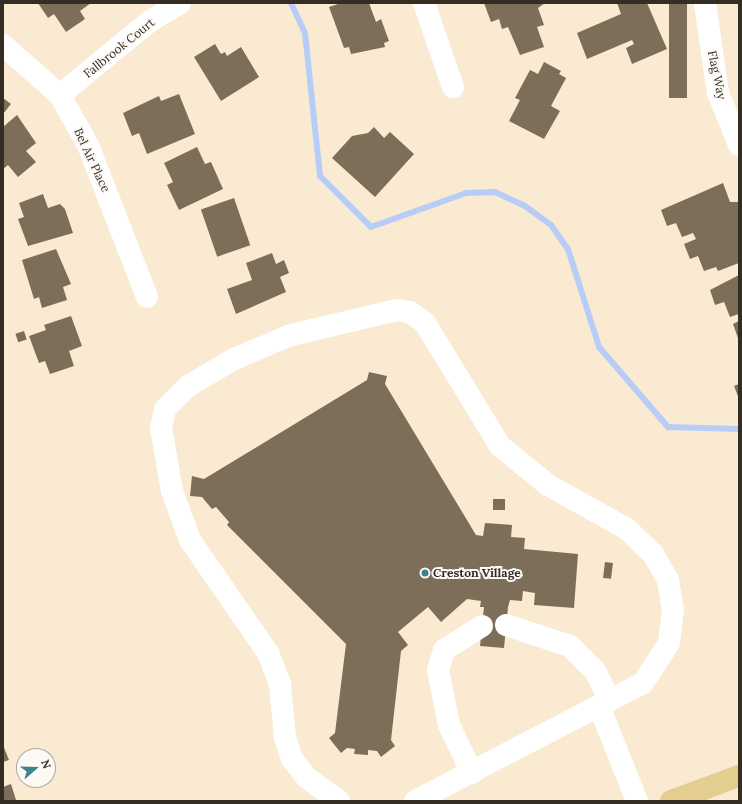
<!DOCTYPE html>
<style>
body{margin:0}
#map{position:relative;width:742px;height:804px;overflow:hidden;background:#fbead2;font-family:Lora,serif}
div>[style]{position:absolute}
.stream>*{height:6px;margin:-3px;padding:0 3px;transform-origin:3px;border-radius:3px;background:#b7cdf8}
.building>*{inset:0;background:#7c6e59;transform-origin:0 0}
.minor>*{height:22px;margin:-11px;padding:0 11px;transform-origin:11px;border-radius:11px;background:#fff}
.major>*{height:22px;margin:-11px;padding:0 11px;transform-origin:11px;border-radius:11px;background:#e3cd8f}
.dots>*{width:11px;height:11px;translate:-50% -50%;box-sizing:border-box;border:2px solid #fdfaf5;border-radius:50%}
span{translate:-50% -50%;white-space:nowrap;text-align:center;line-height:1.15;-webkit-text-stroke:4px #fdfaf5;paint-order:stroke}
.street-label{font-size:12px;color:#332d24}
.poi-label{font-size:12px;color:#332d24;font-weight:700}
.left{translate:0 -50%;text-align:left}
.frame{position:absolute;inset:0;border:4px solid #332d24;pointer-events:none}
.north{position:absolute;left:16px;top:748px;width:40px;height:40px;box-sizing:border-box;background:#fdfaf5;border:1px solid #aca8a1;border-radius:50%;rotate:70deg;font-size:11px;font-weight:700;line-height:16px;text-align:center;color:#332d24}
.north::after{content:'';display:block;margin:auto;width:14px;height:18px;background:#3c848b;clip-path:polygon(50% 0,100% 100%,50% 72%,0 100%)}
</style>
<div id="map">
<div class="stream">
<div style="left:291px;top:3px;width:33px;rotate:65deg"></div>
<div style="left:305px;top:33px;width:144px;rotate:84deg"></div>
<div style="left:320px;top:176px;width:72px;rotate:45deg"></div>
<div style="left:371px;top:227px;width:101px;rotate:-19.7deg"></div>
<div style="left:466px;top:193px;width:29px;rotate:-2deg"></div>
<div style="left:495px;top:192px;width:33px;rotate:25deg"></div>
<div style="left:525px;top:206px;width:32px;rotate:36deg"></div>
<div style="left:551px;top:225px;width:29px;rotate:55deg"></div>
<div style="left:568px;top:249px;width:103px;rotate:72.4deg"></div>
<div style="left:599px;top:347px;width:106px;rotate:49.2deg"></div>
<div style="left:668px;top:427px;width:71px;rotate:1.6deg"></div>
</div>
<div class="building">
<div style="clip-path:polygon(38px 3px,91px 3px,80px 11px,85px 19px,66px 32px,54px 14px,48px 18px)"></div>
<div style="clip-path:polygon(341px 3px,369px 3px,376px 22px,381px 19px,389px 41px,384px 43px,385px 47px,351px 54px,349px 47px,344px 48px,329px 7px)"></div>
<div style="clip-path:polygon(484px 3px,545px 3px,538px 8px,544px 25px,537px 27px,544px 47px,520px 55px,508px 27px,502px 29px,499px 19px,491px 22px)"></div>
<div style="clip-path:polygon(617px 3px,647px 3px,667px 49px,632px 64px,626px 48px,634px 44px,632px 40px,587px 59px,577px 33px,621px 14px)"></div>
<div style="left:669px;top:3px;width:18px;height:95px"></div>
<div style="clip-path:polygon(215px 44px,221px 54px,225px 52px,227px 56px,241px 47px,259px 77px,221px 101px,194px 57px)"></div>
<div style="clip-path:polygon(544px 62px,561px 71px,559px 74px,566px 78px,551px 106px,560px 111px,544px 139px,509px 121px,520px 100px,515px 98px,530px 70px,538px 74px)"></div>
<div style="clip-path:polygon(179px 94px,195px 134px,147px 154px,139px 133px,132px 136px,123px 113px,159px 96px,161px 101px)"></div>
<div style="clip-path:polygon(3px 98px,11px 104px,3px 114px)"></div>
<div style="clip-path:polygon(17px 115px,36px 143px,26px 151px,36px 162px,18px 177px,8px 165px,3px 169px,3px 127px)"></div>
<div style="clip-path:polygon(374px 127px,384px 138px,390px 132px,414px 154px,375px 197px,332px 158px,352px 136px,368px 133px)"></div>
<div style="clip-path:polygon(197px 147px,205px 164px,211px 162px,223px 189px,179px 210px,167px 185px,173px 182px,164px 163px)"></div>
<div style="clip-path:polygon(723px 183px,730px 202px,739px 202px,739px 263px,718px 271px,716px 267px,704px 271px,698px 256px,690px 259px,684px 244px,696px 239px,693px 233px,682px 237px,676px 223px,667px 226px,661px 210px)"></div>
<div style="clip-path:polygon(43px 194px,48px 208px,60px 204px,65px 209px,73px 233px,28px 246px,18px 219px,24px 217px,19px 203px)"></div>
<div style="left:234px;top:198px;width:50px;height:35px;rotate:71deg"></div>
<div style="clip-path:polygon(56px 249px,71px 284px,63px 287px,67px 300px,42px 308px,39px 297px,34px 299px,22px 260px)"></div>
<div style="clip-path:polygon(272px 253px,276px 264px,284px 260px,289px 273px,280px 277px,286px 292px,236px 314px,227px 289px,252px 280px,246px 263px)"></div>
<div style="clip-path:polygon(739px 275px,739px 314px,730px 317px,724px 302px,715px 305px,710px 290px)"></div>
<div style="clip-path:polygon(71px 316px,82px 346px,69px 351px,74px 366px,50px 374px,45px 361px,39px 363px,29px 336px,46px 330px,44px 325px)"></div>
<div style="clip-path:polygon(739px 321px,739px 341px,733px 324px)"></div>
<div style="left:24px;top:331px;width:9px;height:9px;rotate:72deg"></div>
<div style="clip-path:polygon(369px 372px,387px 376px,385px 384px,476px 535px,483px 536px,485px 523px,512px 525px,511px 537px,525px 538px,524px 549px,578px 554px,574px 608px,534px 605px,535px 593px,523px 591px,522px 601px,510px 600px,508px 607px,504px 648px,480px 646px,484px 607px,480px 607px,481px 601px,467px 599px,441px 622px,428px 607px,398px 632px,408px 645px,401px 651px,391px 740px,395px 746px,381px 757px,377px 751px,368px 750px,368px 755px,354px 754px,355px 749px,347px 748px,341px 753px,329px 738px,335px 733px,346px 644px,227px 525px,229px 522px,216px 507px,212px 509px,202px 497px,190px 496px,192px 476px,204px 479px,367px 380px)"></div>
<div style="clip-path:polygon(739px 384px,739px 399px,734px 386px)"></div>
<div style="left:493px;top:499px;width:12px;height:11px"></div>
<div style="left:605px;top:562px;width:8px;height:16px;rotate:7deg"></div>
<div style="clip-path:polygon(3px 745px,9px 760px,3px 762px)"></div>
<div style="clip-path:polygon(11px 784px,16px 800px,21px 801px,3px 801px,3px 787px)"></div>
</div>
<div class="minor">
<div style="left:424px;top:3px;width:89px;rotate:71deg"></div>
<div style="left:705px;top:3px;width:91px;rotate:81.8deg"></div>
<div style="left:718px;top:93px;width:56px;rotate:68deg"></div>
<div style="left:3px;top:45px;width:76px;rotate:41.3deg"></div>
<div style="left:60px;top:95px;width:57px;rotate:60.8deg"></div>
<div style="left:88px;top:145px;width:163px;rotate:68.8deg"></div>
<div style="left:60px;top:95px;width:117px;rotate:-39.4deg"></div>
<div style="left:150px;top:21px;width:35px;rotate:-31deg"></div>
<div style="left:506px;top:625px;width:67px;rotate:18.2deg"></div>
<div style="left:570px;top:646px;width:35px;rotate:45deg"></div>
<div style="left:595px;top:671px;width:33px;rotate:63deg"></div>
<div style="left:599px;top:706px;width:102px;rotate:68.2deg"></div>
<div style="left:472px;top:773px;width:53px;rotate:-115.6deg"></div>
<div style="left:449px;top:725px;width:56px;rotate:-101.3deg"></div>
<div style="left:438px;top:670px;width:21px;rotate:-73deg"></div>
<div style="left:444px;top:650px;width:45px;rotate:-32.3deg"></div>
<div style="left:339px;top:801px;width:39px;rotate:-144deg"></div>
<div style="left:307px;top:778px;width:24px;rotate:-128deg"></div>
<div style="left:292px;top:759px;width:22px;rotate:-108deg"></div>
<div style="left:285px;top:738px;width:54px;rotate:-95.3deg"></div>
<div style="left:280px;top:684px;width:33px;rotate:-111deg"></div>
<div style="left:268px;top:653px;width:137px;rotate:-124.6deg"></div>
<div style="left:190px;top:540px;width:52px;rotate:-110.2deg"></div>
<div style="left:172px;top:491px;width:64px;rotate:-99.9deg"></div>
<div style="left:161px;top:428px;width:19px;rotate:-78deg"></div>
<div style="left:165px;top:409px;width:33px;rotate:-45deg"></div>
<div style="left:188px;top:386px;width:53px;rotate:-30.4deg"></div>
<div style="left:234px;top:359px;width:62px;rotate:-22.8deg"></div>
<div style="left:291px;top:335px;width:109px;rotate:-13.3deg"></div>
<div style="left:397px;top:310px;width:13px;rotate:9deg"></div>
<div style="left:410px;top:312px;width:19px;rotate:36deg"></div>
<div style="left:425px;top:323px;width:144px;rotate:58.6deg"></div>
<div style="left:500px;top:446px;width:62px;rotate:39.1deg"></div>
<div style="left:548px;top:485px;width:90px;rotate:29.1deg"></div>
<div style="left:627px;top:529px;width:36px;rotate:44deg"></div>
<div style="left:653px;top:554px;width:30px;rotate:60deg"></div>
<div style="left:668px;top:580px;width:30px;rotate:81deg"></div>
<div style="left:673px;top:610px;width:33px;rotate:97deg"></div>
<div style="left:669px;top:643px;width:48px;rotate:123deg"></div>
<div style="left:643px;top:683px;width:257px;rotate:152.6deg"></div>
</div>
<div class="major">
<div style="left:671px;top:801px;width:72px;rotate:-20.2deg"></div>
</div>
<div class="dots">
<div style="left:425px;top:573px;background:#3c848b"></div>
</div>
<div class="street-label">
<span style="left:119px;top:48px;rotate:-39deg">Fallbrook Court</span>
<span style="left:717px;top:75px;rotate:78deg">Flag Way</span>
<span style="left:92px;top:160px;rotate:65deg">Bel Air Place</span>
</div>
<div class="poi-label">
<span class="left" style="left:433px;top:573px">Creston Village</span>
</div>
<div class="frame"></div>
<div class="north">N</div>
</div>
